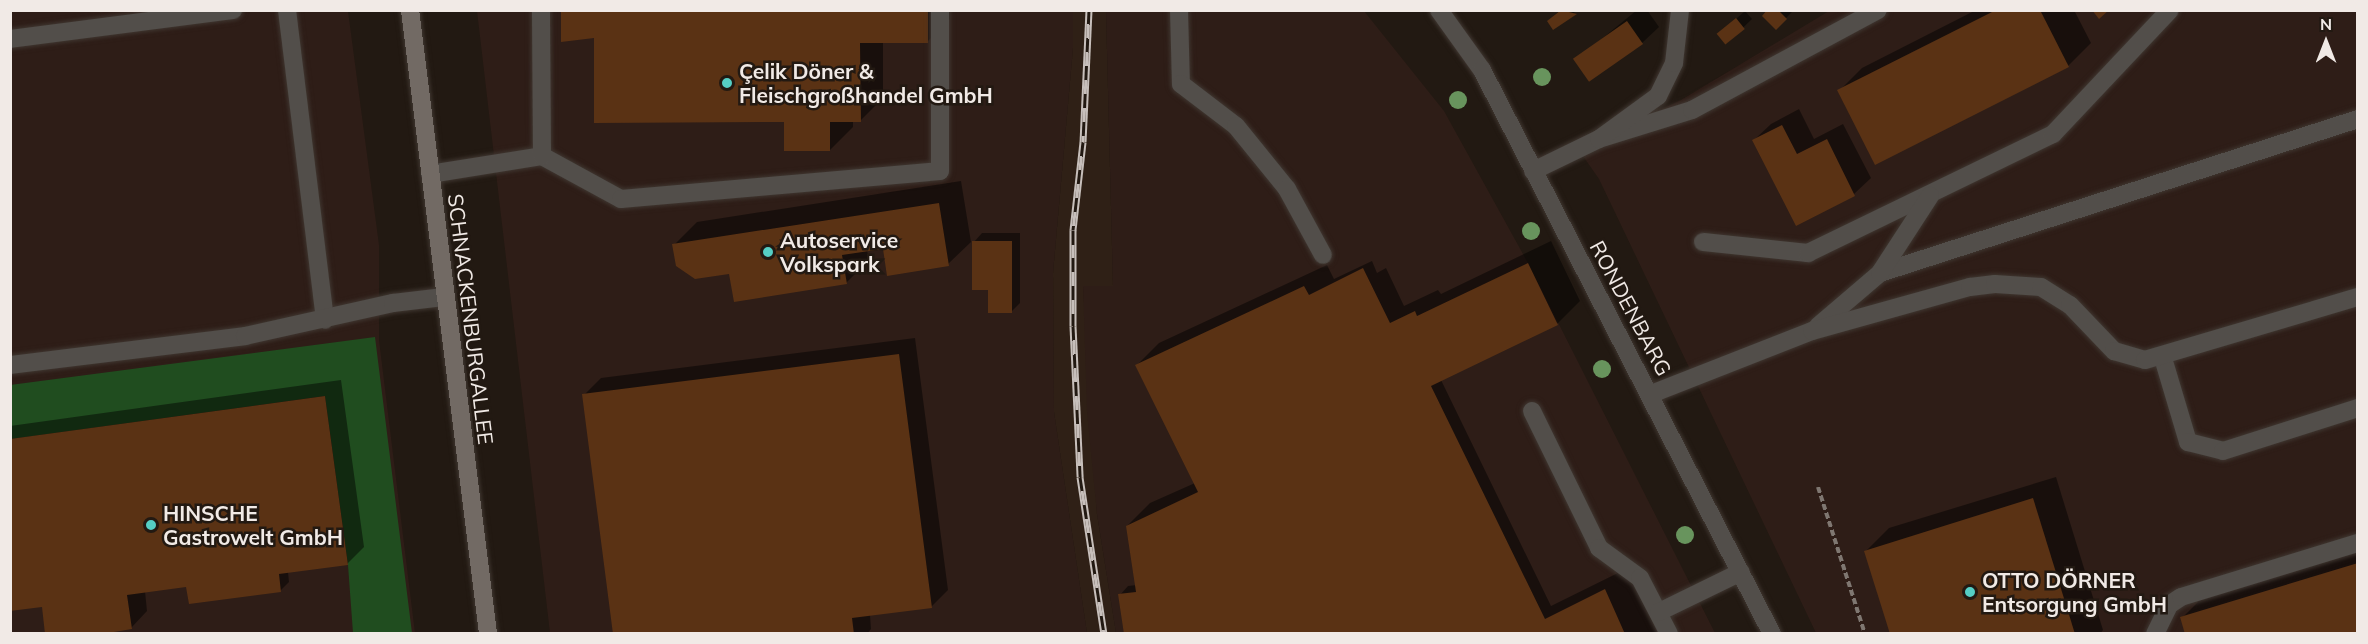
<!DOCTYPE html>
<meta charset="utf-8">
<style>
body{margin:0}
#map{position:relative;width:2368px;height:644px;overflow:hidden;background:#221912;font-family:Mulish,sans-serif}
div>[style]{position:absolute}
.built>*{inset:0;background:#2f2016}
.industrial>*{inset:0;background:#2e1d17}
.green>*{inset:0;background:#204d1f}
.shadow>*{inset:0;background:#0007}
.building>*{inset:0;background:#5a3214;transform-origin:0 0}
.path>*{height:4px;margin-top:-2px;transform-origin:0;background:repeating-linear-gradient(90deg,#7f7771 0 6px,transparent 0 9px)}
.roads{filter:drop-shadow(0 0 2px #3f3630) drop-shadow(0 0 2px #3f3630)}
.lane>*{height:18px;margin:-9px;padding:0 9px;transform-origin:9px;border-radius:9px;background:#524e4a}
.street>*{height:18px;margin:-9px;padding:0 9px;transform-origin:9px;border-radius:9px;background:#524e4a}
.secondary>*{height:18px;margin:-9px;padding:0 9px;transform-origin:9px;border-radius:9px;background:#726a64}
.rail>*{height:7px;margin-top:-3.5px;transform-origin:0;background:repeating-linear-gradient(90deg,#221912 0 14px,#c7bfbb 0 28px);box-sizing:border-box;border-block:2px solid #c7bfbb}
.trees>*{width:18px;height:18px;margin:-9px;border-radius:50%;background:#68945d}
.dots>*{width:16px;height:16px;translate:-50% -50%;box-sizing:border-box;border:3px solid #221912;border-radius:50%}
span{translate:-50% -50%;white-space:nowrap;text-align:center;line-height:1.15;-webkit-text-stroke:5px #221912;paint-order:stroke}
.poi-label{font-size:21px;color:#f1eae6;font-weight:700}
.left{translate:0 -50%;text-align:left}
.street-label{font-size:21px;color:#f1eae6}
.frame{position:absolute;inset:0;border:12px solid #f1eae6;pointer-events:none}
.north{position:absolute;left:2296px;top:12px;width:60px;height:60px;-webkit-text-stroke:4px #221912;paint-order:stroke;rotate:0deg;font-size:16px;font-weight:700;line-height:24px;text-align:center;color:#f1eae6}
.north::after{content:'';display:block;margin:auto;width:21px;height:27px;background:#f1eae6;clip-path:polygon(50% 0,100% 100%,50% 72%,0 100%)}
</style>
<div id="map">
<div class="built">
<div style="clip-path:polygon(1073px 11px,1106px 11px,1113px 286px,1083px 286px,1097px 514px,1116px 633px,1087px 633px,1054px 412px,1053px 273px,1073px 48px)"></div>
</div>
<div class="industrial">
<div style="clip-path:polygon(10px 11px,348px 11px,379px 245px,379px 340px,415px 633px,11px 633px)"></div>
<div style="clip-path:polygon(477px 11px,1073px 11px,1073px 48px,1053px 273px,1054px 412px,1087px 633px,550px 633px)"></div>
<div style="clip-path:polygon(1106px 11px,1364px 11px,1444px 111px,1528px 263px,1715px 633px,1116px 633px,1097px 514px,1087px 412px,1083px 286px,1113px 286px)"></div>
<div style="clip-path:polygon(1829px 11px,2357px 11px,2357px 633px,1816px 633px,1599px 179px,1578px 149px,1681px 100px)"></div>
</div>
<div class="green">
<div style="clip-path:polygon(375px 337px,412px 633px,353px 633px,348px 565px,325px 396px,11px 439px,10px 385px)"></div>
</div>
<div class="shadow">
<div style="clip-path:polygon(563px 10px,950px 10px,950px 19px,927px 42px,883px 42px,883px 98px,860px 121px,853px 121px,853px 127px,830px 150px,785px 121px,595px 36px)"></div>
<div style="clip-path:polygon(1560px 10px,1578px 10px,1553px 28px,1548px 21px)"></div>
<div style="clip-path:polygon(1637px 10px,1647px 10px,1659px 27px,1642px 43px,1576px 60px)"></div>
<div style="clip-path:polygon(1769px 10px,1794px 10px,1776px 28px)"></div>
<div style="clip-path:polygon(1976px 10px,2074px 10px,2091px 43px,2068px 66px,1839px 91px,1862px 68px)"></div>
<div style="clip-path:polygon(1745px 11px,1752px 19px,1727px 43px,1728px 26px)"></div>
<div style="clip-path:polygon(1799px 109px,1814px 139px,1843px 124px,1871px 178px,1854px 194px,1754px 140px,1771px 124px)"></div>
<div style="clip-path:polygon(961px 181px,971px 242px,948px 264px,884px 247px,867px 250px,869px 260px,846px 283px,731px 272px,674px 245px,697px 222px)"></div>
<div style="clip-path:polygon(982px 233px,1020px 233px,1020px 303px,1012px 311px,990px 288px,974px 242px)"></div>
<div style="clip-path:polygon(1551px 241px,1580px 301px,1558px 323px,1441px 380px,1551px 606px,1628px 568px,1658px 634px,1125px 634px,1120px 595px,1128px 586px,1137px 585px,1127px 526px,1150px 503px,1195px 483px,1136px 366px,1159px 343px,1327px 265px,1334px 279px,1372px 261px,1377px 273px,1386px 268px,1404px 306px,1438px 290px,1441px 294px)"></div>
<div style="clip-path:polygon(915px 338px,948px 590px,931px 607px,870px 615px,871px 629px,867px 634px,742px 634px,584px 395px,601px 378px)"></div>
<div style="clip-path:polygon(341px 380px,364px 547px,347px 564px,288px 572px,289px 582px,281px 590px,191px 585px,145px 591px,147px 611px,131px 628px,43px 605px,10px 610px,10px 426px)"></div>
<div style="clip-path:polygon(2056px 477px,2103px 630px,2100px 634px,1891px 634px,1866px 551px,1889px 528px)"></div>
<div style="clip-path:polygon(2358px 548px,2358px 634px,2182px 618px,2205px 595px)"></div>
</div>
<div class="building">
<div style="clip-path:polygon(561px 10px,928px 10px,928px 43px,860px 43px,861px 122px,830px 122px,830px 151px,784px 151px,784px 122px,594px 123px,594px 38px,561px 42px)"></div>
<div style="clip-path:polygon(1561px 10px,1577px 14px,1553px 30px,1547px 21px)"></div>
<div style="clip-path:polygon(1767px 10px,1778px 10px,1787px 19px,1776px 30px,1762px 16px)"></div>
<div style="clip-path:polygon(1996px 10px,2040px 10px,2069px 67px,1875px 165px,1837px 90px)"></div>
<div style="clip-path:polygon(2092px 10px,2109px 10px,2099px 19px)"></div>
<div style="left:1736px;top:18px;width:14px;height:25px;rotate:51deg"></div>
<div style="left:1627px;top:21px;width:28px;height:66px;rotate:55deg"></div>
<div style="clip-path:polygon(1782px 125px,1797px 154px,1827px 139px,1855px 196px,1796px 226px,1752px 140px)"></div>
<div style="clip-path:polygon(939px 203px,949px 266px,887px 276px,883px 249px,842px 255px,847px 284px,734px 302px,729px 274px,695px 279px,676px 266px,672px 244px)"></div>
<div style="clip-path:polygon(972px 241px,1012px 241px,1012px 313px,988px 313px,988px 290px,972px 290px)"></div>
<div style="clip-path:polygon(1528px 263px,1558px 325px,1431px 386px,1545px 619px,1605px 589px,1625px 634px,1124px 634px,1118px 594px,1136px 592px,1126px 526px,1198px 492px,1135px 365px,1304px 286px,1309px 295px,1363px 268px,1390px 323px,1415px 311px,1417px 316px)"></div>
<div style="clip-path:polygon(899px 354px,932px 608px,852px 618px,854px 634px,613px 634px,582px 394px)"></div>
<div style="clip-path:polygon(325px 396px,348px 565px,279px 574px,281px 592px,189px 604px,186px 587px,127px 595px,132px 629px,102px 634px,45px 634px,42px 607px,10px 611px,10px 439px)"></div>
<div style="clip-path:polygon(2033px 498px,2075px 634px,1890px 634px,1864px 551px)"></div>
<div style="clip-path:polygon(2358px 563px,2358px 634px,2185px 634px,2180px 617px)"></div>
</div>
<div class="path">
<div style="left:1818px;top:487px;width:154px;rotate:72.3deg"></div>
</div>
<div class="roads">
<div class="lane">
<div style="left:287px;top:10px;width:312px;rotate:83deg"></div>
<div style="left:1179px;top:10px;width:74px;rotate:88.5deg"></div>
<div style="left:1181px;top:84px;width:69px;rotate:37.4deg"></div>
<div style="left:1236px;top:126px;width:81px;rotate:51deg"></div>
<div style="left:1287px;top:189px;width:75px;rotate:61.4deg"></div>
<div style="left:10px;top:39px;width:225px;rotate:-7.4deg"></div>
<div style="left:1599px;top:139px;width:97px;rotate:-17.3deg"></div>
<div style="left:1692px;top:110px;width:211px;rotate:-28.3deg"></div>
<div style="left:542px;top:156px;width:90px;rotate:28.6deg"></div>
<div style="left:621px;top:199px;width:320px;rotate:-5deg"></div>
<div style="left:940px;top:171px;width:161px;rotate:-90deg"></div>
<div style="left:1533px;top:171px;width:73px;rotate:-25.9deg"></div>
<div style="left:1599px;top:139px;width:73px;rotate:-36.1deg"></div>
<div style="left:1658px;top:96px;width:37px;rotate:-64deg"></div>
<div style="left:1674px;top:63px;width:53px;rotate:-83.5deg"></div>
<div style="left:430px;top:174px;width:113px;rotate:-9.1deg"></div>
<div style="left:542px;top:156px;width:146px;rotate:-90.4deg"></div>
<div style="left:1703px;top:242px;width:106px;rotate:6deg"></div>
<div style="left:1808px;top:253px;width:272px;rotate:-25.9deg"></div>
<div style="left:2053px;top:134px;width:170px;rotate:-46.7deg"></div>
<div style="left:1880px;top:273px;width:502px;rotate:-17.86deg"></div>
<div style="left:1818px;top:326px;width:82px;rotate:-40.5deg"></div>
<div style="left:1880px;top:273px;width:92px;rotate:-57deg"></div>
<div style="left:2163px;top:358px;width:88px;rotate:73.4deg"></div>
<div style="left:2188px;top:442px;width:36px;rotate:14deg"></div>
<div style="left:2223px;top:451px;width:142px;rotate:-17.7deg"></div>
<div style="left:10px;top:365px;width:237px;rotate:-7deg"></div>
<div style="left:245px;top:336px;width:152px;rotate:-12.6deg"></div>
<div style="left:393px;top:303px;width:51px;rotate:-6.7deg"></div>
<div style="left:1651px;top:394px;width:173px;rotate:-21.4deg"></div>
<div style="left:1812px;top:331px;width:164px;rotate:-15.6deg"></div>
<div style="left:1970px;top:287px;width:25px;rotate:-7deg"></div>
<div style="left:1995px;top:284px;width:46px;rotate:3.7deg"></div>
<div style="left:2041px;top:287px;width:34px;rotate:32deg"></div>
<div style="left:2070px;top:305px;width:64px;rotate:46.3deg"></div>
<div style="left:2114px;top:351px;width:32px;rotate:16deg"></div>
<div style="left:2145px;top:360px;width:222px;rotate:-16.5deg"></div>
<div style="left:1532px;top:411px;width:153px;rotate:63.9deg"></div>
<div style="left:1599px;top:548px;width:51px;rotate:36.2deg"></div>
<div style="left:1640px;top:578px;width:63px;rotate:62.6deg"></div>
<div style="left:1659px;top:612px;width:91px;rotate:-26deg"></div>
<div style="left:2155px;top:634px;width:32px;rotate:-64deg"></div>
<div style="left:2169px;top:605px;width:14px;rotate:-34deg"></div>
<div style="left:2181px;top:597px;width:185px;rotate:-17deg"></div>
</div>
<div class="street">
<div style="left:1439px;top:10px;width:74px;rotate:54.4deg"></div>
<div style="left:1482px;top:70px;width:634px;rotate:62.79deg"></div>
</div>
<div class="secondary">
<div style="left:410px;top:10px;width:629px;rotate:82.87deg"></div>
</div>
</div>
<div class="rail">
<div style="left:1089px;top:10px;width:132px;rotate:92.6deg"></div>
<div style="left:1083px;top:142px;width:89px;rotate:96.5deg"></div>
<div style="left:1073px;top:230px;width:96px;rotate:90deg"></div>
<div style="left:1073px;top:326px;width:151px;rotate:87.3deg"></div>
<div style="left:1080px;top:477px;width:159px;rotate:81.3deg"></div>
</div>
<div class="trees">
<div style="left:1542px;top:77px"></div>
<div style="left:1458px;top:100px"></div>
<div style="left:1531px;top:231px"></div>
<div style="left:1602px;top:369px"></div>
<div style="left:1685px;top:535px"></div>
</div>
<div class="dots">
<div style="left:727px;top:83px;background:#55cec4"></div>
<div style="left:768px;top:252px;background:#55cec4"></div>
<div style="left:151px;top:525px;background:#55cec4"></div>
<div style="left:1970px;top:592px;background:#55cec4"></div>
</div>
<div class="poi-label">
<span class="left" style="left:739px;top:83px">Çelik Döner &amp;<br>Fleischgroßhandel GmbH</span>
<span class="left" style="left:780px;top:252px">Autoservice<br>Volkspark</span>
<span class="left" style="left:163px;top:525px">HINSCHE<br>Gastrowelt GmbH</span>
<span class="left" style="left:1982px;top:592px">OTTO DÖRNER<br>Entsorgung GmbH</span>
</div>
<div class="street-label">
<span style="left:1631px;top:308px;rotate:62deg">RONDENBARG</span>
<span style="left:471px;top:319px;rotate:83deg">SCHNACKENBURGALLEE</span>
</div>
<div class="frame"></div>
<div class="north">N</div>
</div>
